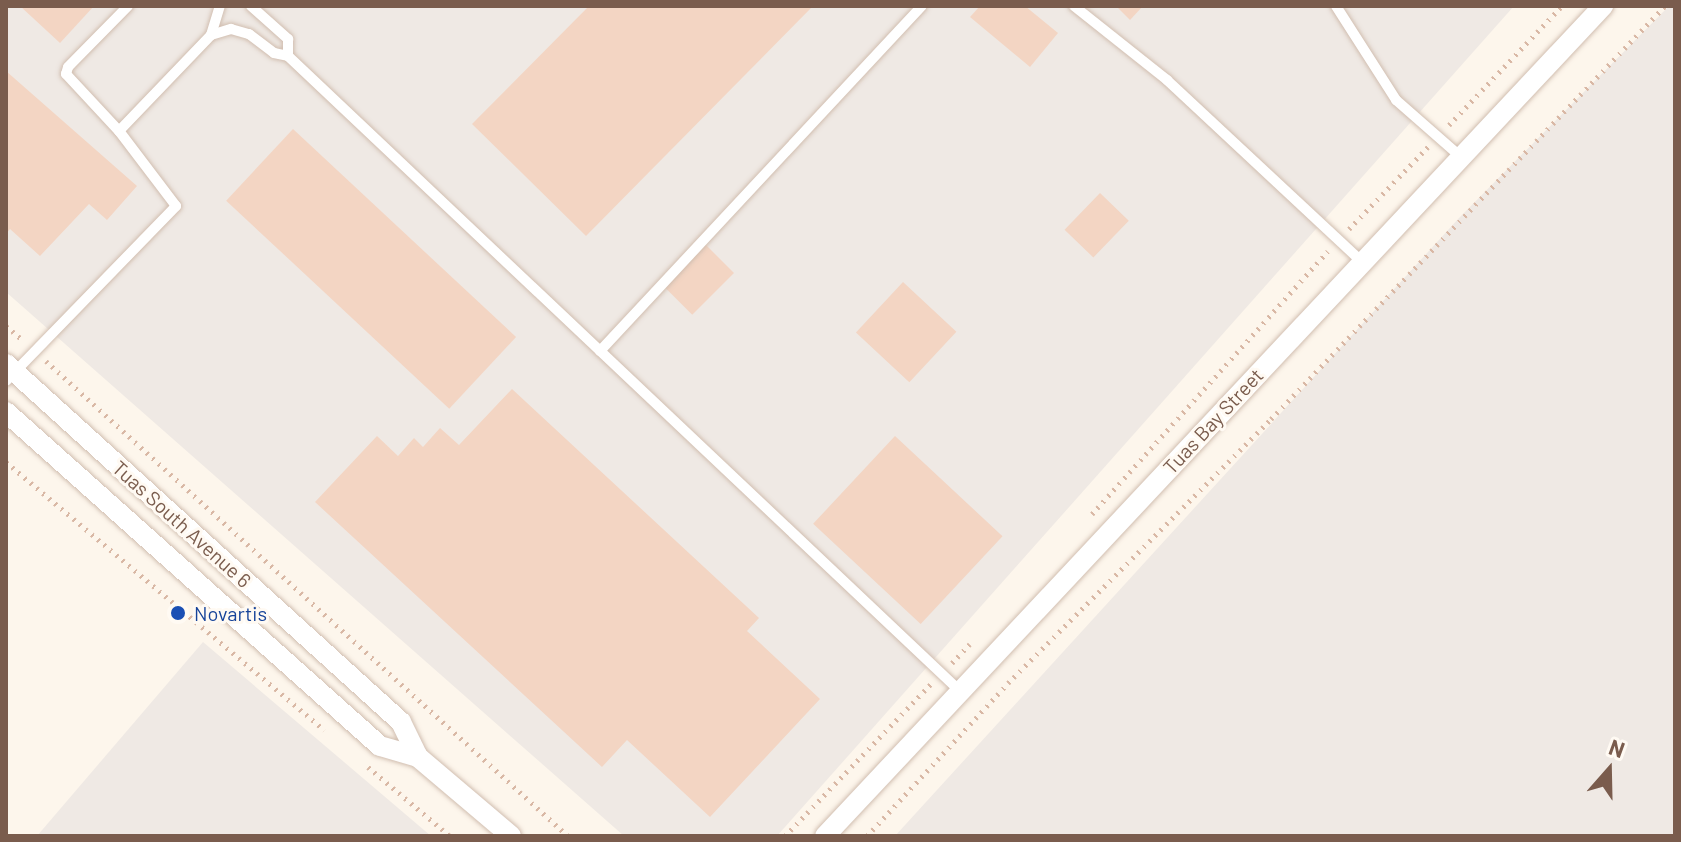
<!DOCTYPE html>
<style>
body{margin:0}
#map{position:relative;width:1681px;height:842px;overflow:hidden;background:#fdf6ec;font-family:Barlow,sans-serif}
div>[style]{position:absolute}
.industrial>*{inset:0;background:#efe9e4}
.building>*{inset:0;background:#f3d5c3;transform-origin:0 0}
.path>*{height:5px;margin-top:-2.5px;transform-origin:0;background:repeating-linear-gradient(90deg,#d9b8a5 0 2px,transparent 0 8px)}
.roads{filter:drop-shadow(0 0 2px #d1beb0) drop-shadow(0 0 2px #d1beb0)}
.lane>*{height:10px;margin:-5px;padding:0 5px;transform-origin:5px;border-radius:5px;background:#fff}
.street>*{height:20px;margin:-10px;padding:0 10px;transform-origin:10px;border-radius:10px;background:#fff}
.dots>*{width:22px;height:22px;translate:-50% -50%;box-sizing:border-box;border:4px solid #fffaf3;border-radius:50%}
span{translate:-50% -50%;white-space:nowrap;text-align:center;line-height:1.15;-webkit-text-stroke:6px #fffaf3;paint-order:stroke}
.street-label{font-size:20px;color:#7a5c4d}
.transit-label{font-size:20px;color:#164399}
.left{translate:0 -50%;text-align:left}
.frame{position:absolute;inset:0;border:8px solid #7a5c4d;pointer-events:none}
.north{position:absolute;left:1569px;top:730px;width:80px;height:80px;-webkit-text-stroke:6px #fffaf3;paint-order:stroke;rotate:20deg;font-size:22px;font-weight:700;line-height:32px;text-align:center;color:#7a5c4d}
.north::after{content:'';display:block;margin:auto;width:28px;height:36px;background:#7a5c4d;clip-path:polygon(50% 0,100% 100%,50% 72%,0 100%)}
</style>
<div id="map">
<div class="industrial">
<div style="clip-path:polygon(6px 6px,1514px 6px,777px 836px,624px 836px,6px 292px)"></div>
<div style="clip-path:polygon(1669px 6px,1675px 6px,1675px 836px,895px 836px,1459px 218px)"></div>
<div style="clip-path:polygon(203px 642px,431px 836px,37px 836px)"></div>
</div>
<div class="building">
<div style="clip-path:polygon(20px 6px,94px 6px,60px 43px)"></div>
<div style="clip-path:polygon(589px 6px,813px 6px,586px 236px,472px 124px)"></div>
<div style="clip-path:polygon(980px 6px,1025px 6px,1058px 33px,1030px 67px,970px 17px)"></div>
<div style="clip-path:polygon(1116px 6px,1143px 6px,1130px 20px)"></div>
<div style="clip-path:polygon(6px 71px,137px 186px,107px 220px,89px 204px,40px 256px,10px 229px,6px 234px)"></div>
<div style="left:293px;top:129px;width:305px;height:98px;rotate:43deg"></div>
<div style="left:1100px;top:193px;width:40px;height:51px;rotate:44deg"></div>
<div style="left:705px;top:244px;width:41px;height:59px;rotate:45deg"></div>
<div style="left:903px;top:282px;width:73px;height:69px;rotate:43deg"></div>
<div style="clip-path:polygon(512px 389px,759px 618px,747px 631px,820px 699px,710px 817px,627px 740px,602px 767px,315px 502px,377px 436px,398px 456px,414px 438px,423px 447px,440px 428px,459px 445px)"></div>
<div style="left:895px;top:436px;width:147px;height:120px;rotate:43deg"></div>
</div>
<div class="path">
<div style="left:1449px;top:125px;width:164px;rotate:-46.5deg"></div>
<div style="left:1349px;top:229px;width:114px;rotate:-46.1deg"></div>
<div style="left:6px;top:326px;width:23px;rotate:40deg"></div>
<div style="left:46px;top:361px;width:706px;rotate:42.3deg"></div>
<div style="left:6px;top:462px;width:416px;rotate:40.1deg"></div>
<div style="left:1092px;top:514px;width:353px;rotate:-48.1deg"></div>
<div style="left:952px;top:663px;width:26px;rotate:-47deg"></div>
<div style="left:368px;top:767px;width:107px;rotate:40.1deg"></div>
<div style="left:785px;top:836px;width:211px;rotate:-46.2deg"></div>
<div style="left:867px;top:836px;width:208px;rotate:-47.3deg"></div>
<div style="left:1008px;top:683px;width:373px;rotate:-45.1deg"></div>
<div style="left:1271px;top:419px;width:571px;rotate:-46.35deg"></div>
</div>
<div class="roads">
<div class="lane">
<div style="left:251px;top:6px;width:50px;rotate:41.7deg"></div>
<div style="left:288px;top:39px;width:17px;rotate:90deg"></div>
<div style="left:1074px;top:6px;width:119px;rotate:38.5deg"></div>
<div style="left:1167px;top:80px;width:267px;rotate:43deg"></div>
<div style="left:1336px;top:6px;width:112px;rotate:57.4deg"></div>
<div style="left:1396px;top:100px;width:86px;rotate:41.2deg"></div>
<div style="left:211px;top:35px;width:21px;rotate:-17deg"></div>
<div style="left:231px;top:29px;width:19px;rotate:16deg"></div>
<div style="left:249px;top:34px;width:31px;rotate:37deg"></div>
<div style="left:274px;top:53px;width:14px;rotate:12deg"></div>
<div style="left:288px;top:56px;width:925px;rotate:43.38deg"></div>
<div style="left:119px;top:131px;width:133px;rotate:-46.2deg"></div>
<div style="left:211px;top:35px;width:30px;rotate:-73deg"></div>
<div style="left:600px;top:351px;width:472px;rotate:-47deg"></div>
<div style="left:6px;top:381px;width:244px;rotate:-45.8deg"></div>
<div style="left:176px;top:206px;width:94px;rotate:-127.2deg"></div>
<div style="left:119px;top:131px;width:78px;rotate:-132.9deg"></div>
<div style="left:66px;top:74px;width:7px;rotate:-74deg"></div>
<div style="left:68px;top:67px;width:86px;rotate:-45.5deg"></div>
</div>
<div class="street">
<div style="left:6px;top:364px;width:533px;rotate:42.19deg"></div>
<div style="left:401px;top:722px;width:39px;rotate:64deg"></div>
<div style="left:6px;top:412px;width:501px;rotate:41.77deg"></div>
<div style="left:380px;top:746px;width:40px;rotate:16deg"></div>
<div style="left:418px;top:757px;width:122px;rotate:40.3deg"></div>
<div style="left:825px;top:836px;width:1138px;rotate:-46.85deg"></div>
</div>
</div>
<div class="dots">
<div style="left:178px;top:613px;background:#1a4fb4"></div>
</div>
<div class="street-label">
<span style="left:1213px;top:421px;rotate:-47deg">Tuas Bay Street</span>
<span style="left:182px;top:524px;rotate:42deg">Tuas South Avenue 6</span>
</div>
<div class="transit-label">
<span class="left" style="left:194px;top:613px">Novartis</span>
</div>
<div class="frame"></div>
<div class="north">N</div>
</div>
